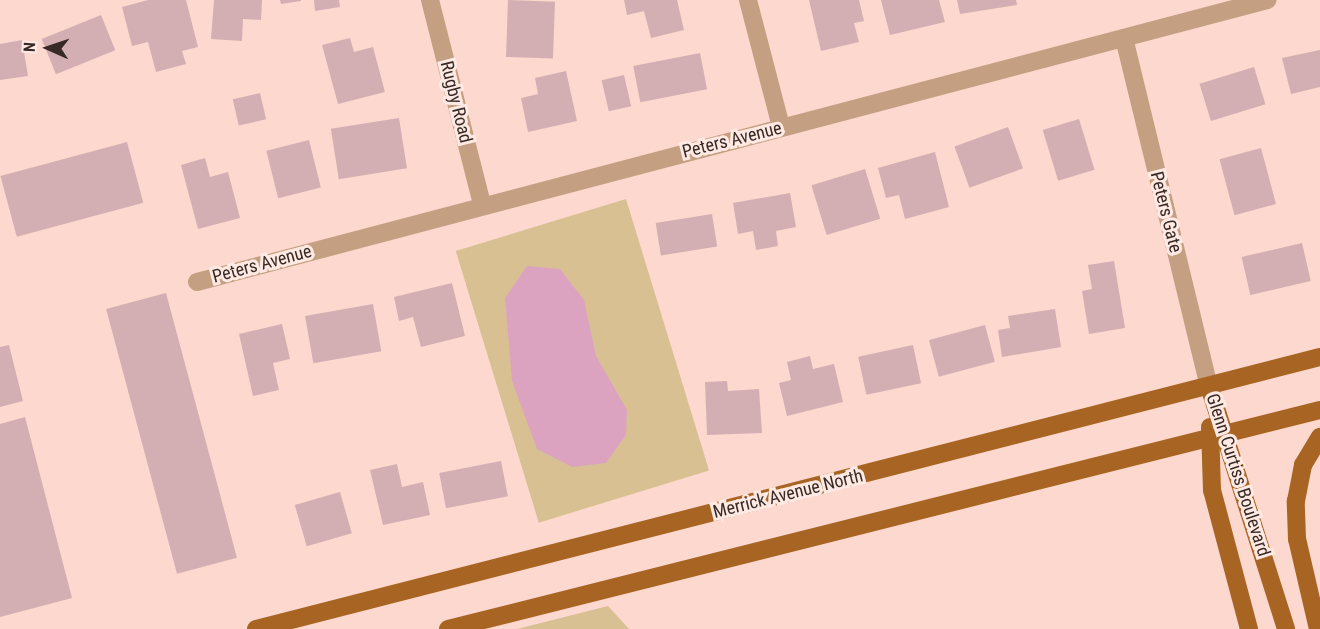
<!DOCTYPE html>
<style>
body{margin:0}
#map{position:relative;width:1320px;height:629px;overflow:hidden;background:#fcd8ce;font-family:"Roboto Condensed",sans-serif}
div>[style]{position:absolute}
.green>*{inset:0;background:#d8c092;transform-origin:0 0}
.water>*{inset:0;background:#dca3c0}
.building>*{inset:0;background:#d3afb3;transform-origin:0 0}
.minor>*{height:18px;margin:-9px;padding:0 9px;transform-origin:9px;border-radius:9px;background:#c59f81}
.major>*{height:18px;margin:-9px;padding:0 9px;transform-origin:9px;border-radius:9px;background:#a86423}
span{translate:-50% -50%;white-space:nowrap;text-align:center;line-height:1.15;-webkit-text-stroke:6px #ffe9e3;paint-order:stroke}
.street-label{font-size:18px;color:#372a26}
.north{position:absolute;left:18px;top:18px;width:60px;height:60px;-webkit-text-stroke:4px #ffe9e3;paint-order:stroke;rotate:273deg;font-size:16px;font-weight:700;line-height:24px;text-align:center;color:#372a26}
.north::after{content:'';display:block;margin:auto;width:21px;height:27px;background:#372a26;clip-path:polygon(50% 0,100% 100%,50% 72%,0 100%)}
</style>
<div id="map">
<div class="green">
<div style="left:626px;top:199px;width:284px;height:178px;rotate:73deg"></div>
<div style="clip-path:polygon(608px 606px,629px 629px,517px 629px)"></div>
</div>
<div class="water">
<div style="clip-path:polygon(527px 266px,560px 269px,584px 300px,596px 356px,627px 410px,626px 435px,606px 463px,572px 467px,537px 449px,512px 381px,505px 298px)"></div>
</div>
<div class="building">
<div style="clip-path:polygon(148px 0,186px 0,198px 47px,182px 51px,186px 64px,156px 72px,148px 42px,132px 46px,122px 7px)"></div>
<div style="clip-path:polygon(214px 0,262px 0,261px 20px,243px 19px,242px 41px,211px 39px)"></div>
<div style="clip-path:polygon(280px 0,301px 0,301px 1px,281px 4px)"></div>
<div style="clip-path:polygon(314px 0,339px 0,340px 7px,315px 11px)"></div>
<div style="left:508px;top:0;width:47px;height:57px;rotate:2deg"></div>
<div style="clip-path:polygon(624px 0,677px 0,684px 30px,651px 38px,644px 11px,627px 15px)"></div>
<div style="clip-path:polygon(809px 0,859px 0,864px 21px,854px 23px,859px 42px,821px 51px)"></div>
<div style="clip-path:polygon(881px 0,939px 0,945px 22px,890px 35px)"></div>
<div style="clip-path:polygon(957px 0,1016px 0,1017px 5px,960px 14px)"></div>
<div style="left:101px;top:15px;width:38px;height:64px;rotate:68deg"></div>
<div style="clip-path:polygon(350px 38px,354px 52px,373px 47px,385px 92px,338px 104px,322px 45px)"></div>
<div style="clip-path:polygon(22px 40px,28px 76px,0 80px,0 44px)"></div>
<div style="clip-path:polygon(1320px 50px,1320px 87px,1291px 94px,1282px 58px)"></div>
<div style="left:700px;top:53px;width:37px;height:68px;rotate:79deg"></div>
<div style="left:1254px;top:67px;width:39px;height:57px;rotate:73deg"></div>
<div style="clip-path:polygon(566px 71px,577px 121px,528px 132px,521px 98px,538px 94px,535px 78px)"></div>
<div style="left:624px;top:75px;width:32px;height:23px;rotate:77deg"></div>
<div style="left:260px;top:93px;width:27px;height:28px;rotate:77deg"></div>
<div style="left:399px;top:118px;width:51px;height:69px;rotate:81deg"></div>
<div style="left:1079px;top:119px;width:53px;height:38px;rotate:73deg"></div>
<div style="left:1008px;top:127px;width:44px;height:57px;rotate:70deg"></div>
<div style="left:309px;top:140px;width:49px;height:44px;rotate:76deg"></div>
<div style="left:127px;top:142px;width:63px;height:131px;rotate:75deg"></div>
<div style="left:1261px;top:148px;width:58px;height:43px;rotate:75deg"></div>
<div style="clip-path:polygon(935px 152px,949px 207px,905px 219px,899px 195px,886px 198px,878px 168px)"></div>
<div style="clip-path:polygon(205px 158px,210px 177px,228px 172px,240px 218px,198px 229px,181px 165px)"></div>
<div style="left:865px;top:169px;width:52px;height:56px;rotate:73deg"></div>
<div style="clip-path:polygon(790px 193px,796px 227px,776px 231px,778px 246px,756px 250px,753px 231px,738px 234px,733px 203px)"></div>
<div style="left:712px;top:214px;width:33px;height:57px;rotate:81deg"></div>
<div style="left:1302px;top:243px;width:39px;height:62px;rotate:77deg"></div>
<div style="clip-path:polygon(1114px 261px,1125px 328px,1089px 334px,1082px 291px,1092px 289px,1088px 265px)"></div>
<div style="clip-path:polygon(452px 283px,465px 336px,421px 347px,413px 317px,399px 321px,394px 297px)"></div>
<div style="left:166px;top:293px;width:274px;height:62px;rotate:75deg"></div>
<div style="left:373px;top:304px;width:48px;height:69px;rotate:80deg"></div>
<div style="clip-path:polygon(1055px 309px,1061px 347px,1002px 357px,998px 330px,1010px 328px,1008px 316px)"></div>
<div style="clip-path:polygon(282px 324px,290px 359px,273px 363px,279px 390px,253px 396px,239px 334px)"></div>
<div style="left:985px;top:325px;width:38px;height:58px;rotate:75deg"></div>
<div style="clip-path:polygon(9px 345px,23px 401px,0 407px,0 347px)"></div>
<div style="left:913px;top:345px;width:39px;height:56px;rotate:78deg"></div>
<div style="clip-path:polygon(810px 356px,813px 369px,834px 364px,843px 402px,787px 416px,779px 383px,791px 380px,787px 362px)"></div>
<div style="clip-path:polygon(727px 381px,728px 391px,759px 389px,762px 433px,707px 435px,705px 382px)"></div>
<div style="clip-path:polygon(25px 417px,72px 598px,0 617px,0 424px)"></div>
<div style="left:501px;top:461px;width:36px;height:63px;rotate:79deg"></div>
<div style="clip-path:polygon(397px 464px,402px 487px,423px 482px,430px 515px,383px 525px,370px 470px)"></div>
<div style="left:340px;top:492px;width:43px;height:47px;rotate:74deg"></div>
</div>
<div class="minor">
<div style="left:430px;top:0;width:211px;rotate:75.7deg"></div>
<div style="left:748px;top:0;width:131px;rotate:75.4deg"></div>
<div style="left:1124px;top:38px;width:358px;rotate:76.3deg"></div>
<div style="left:197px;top:282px;width:1107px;rotate:-14.76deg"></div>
</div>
<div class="major">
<div style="left:1209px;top:386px;width:255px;rotate:72.4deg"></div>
<div style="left:1210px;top:427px;width:63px;rotate:88.2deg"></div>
<div style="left:1212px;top:490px;width:144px;rotate:75.1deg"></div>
<div style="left:256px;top:629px;width:1098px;rotate:-14.34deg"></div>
<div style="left:448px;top:629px;width:899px;rotate:-14.1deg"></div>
<div style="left:1318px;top:629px;width:92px;rotate:-103.1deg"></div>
<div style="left:1297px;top:539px;width:38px;rotate:-92deg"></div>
<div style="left:1296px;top:501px;width:37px;rotate:-79deg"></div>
<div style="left:1303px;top:465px;width:33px;rotate:-59deg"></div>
</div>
<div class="street-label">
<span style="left:456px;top:102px;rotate:76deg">Rugby Road</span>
<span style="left:732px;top:140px;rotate:-14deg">Peters Avenue</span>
<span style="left:1166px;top:212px;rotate:76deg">Peters Gate</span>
<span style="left:262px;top:264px;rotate:-15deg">Peters Avenue</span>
<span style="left:1238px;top:475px;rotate:72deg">Glenn Curtiss Boulevard</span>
<span style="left:788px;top:494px;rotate:-14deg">Merrick Avenue North</span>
</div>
<div class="north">N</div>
</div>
